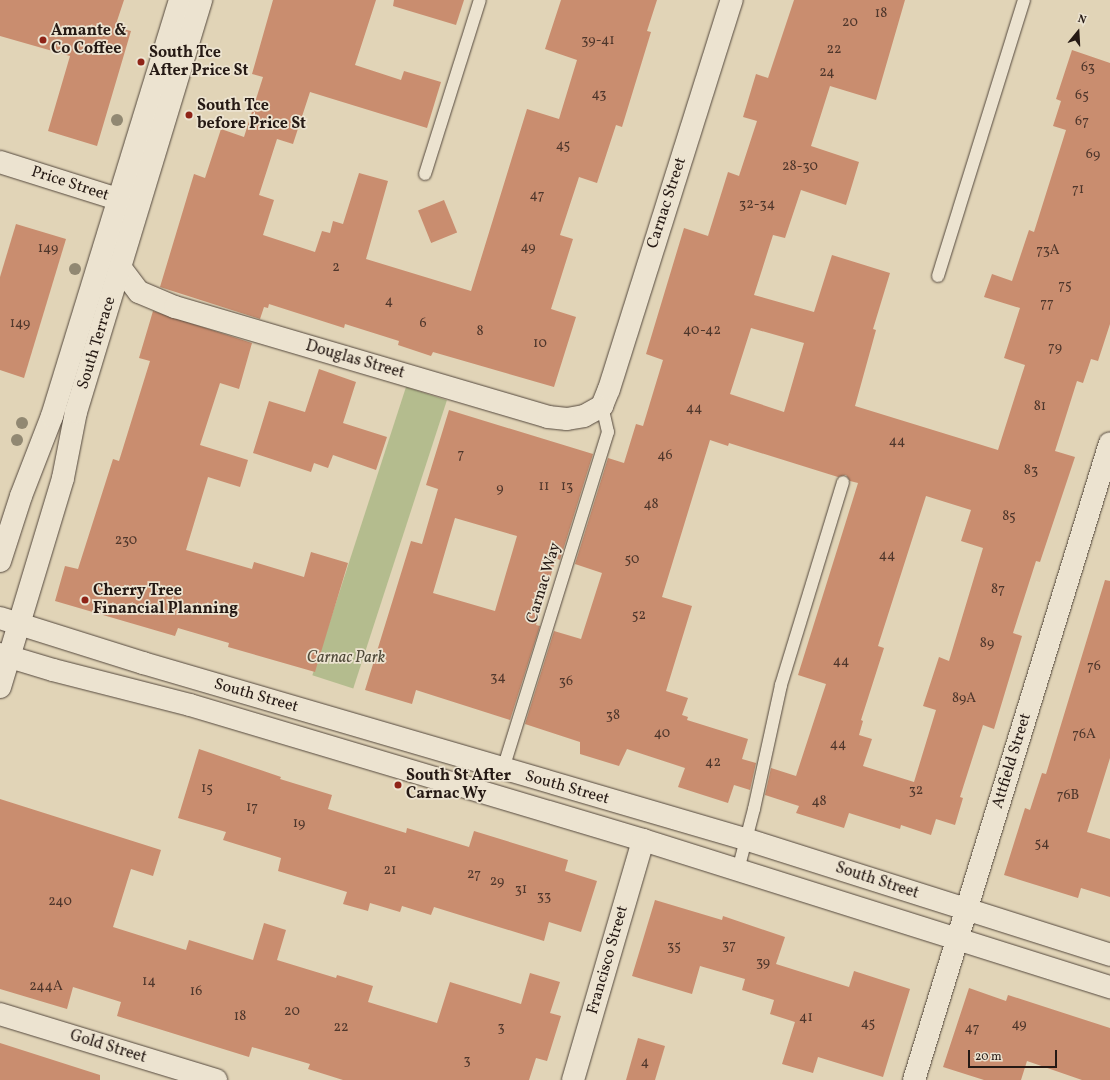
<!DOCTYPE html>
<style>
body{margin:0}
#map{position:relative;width:1110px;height:1080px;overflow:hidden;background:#e1d4b7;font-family:Vollkorn,serif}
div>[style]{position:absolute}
.green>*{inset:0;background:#b4bc8e;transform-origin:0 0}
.building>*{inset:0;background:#c98d6f;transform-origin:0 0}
.roads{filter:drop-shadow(0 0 1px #54483d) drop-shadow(0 0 1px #54483d)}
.lane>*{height:12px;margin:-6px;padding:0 6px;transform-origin:6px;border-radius:6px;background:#ece3d0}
.street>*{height:22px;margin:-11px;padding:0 11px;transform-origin:11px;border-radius:11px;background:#ece3d0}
.secondary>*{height:22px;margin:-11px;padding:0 11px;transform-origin:11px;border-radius:11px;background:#ece3d0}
.trees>*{width:12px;height:12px;margin:-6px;border-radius:50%;background:#918872}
.dots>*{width:11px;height:11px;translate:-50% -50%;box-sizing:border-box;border:2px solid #ece3d0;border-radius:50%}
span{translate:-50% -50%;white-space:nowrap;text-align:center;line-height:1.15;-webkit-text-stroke:3.5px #ece3d0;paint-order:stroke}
.number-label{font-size:14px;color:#4e362b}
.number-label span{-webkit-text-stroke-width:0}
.poi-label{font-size:16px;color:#251914;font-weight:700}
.left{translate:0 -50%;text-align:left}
.street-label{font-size:16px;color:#251914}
.park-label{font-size:16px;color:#504a39;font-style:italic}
.north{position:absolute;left:1058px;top:12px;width:40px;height:40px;-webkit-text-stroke:3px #ece3d0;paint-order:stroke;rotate:18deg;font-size:11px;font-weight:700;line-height:16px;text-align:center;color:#251914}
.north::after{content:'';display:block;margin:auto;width:14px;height:18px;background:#251914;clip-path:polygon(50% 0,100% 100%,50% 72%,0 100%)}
.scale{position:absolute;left:968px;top:1050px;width:89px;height:18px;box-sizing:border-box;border:2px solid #251914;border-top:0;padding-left:5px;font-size:12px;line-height:14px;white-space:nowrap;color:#251914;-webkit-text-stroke:3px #ece3d0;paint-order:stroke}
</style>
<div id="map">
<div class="green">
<div style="left:406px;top:387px;width:43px;height:303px;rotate:18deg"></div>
</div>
<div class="building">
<div style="clip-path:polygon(0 0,124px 0,115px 27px,131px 31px,97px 146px,48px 131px,70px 56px,0 36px)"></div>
<div style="clip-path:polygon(273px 0,376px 0,355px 65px,401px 80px,404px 71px,441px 82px,427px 128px,310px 92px,293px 144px,277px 139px,259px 195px,274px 200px,263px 235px,315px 252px,322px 231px,330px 233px,333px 221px,343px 224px,359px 173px,388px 181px,366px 259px,471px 291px,527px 109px,559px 119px,577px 60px,545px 49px,561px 0,657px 0,647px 31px,651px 32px,622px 127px,616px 125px,597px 183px,579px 177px,560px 235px,573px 239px,551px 309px,576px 317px,554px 387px,433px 352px,431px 356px,398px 345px,399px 341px,345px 324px,344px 328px,269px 304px,268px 308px,264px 307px,260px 319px,160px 287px,194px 174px,205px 178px,221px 129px,244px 137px,263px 77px,252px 74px)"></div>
<div style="clip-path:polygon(394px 0,464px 0,456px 25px,393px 6px)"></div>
<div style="clip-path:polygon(evenodd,794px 0,905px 0,876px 100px,830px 86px,811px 146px,859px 162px,846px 205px,801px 190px,785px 238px,773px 235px,754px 295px,814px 312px,832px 255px,890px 273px,873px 329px,876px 330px,855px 406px,998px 450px,1025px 365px,1004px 358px,1020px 308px,984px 297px,992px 274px,1012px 281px,1029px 230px,1034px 232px,1066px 130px,1053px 126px,1061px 101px,1056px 99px,1072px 50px,1110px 63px,1110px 324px,1098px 361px,1091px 359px,1083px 383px,1077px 381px,1055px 451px,1075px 457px,1040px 562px,1036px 561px,1013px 633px,1022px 636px,994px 729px,983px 725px,960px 797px,963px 798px,955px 825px,936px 819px,931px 835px,901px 825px,900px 829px,849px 813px,844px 828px,796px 813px,799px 806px,765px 795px,771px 768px,796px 776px,826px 684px,798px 675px,858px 483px,850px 481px,846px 475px,838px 477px,729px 443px,728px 446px,710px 440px,662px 597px,692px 606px,666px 691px,688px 698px,682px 715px,688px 717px,687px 720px,748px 739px,742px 759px,756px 763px,750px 790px,734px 785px,728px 803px,678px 787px,685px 768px,627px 749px,619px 766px,580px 754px,580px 742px,525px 724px,554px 631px,581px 639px,602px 573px,575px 564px,608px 458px,624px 463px,636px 424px,643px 426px,663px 360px,646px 354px,684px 228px,708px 236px,728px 172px,739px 176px,757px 121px,743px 117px,756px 74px,768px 78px,794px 0,751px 328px,804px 343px,784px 412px,730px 394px,751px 328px,794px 0,926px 496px,971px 510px,961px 541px,983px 548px,949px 661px,939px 657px,923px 706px,936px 710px,914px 782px,863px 766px,872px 739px,859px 735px,863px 721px,861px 720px,884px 648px,878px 646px,926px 496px)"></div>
<div style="left:444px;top:200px;width:35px;height:28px;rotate:68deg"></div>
<div style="clip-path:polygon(16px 224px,66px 239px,24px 378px,0 370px,0 277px)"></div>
<div style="clip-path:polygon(153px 311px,252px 343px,239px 389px,220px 383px,200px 445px,248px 460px,240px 487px,208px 477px,186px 550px,252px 569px,254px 562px,304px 577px,311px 552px,348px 563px,315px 672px,228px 647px,229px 643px,178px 628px,175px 636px,55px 601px,65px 566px,78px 569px,113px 459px,119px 461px,150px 361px,139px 358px)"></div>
<div style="clip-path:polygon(319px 369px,356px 382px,343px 423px,387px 437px,376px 470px,333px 455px,328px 468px,314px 463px,311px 472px,253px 453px,269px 401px,305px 412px)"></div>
<div style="clip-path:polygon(evenodd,449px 410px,593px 454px,560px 560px,556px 558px,536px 625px,540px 626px,510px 720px,416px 690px,412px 704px,365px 690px,411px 541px,422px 544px,438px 489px,426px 485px,449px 410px,455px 518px,517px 536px,495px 611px,433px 593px,455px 518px)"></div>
<div style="clip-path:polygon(1105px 580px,1110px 581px,1110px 758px,1087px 832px,1110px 839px,1110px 897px,1081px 888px,1078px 898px,1004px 875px,1025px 808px,1030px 810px,1042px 773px,1046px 774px)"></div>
<div style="clip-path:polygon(199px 749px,281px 777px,280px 779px,332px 795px,328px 809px,406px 833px,407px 828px,469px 847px,474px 831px,568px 860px,565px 871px,597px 881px,581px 932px,549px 922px,544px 941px,434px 907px,431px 915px,402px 906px,400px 912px,370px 903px,368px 911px,343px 904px,347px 892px,278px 871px,281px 858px,223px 840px,226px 832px,178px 818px)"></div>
<div style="clip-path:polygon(0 799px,161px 850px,153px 876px,131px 869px,113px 927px,186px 950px,189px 940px,253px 960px,264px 923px,286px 930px,277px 960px,336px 978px,337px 975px,373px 986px,368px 1002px,437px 1023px,450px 982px,521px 1004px,530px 973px,560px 982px,550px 1013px,561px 1016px,547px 1061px,536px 1058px,529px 1080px,343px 1080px,308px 1069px,310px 1064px,252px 1047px,249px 1057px,117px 1016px,121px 1002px,73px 987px,67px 1009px,0 989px)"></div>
<div style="clip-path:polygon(655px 900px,722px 920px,723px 916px,785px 937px,776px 964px,849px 987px,854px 971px,910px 989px,883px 1077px,818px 1057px,813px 1073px,782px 1064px,795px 1022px,770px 1014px,774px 1000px,742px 990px,745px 979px,700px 966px,692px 994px,632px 976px)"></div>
<div style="clip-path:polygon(969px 988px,1006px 1001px,1008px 995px,1110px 1028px,1110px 1080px,1082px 1080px,1027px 1061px,1021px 1080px,984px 1080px,943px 1067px)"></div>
<div style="clip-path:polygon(638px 1038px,665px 1046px,655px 1080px,626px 1080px)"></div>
<div style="clip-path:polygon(0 1043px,100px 1075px,100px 1080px,0 1080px)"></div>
</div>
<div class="roads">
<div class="lane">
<div style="left:425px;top:174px;width:182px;rotate:-72.5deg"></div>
<div style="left:938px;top:276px;width:289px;rotate:-72.7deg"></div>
<div style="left:503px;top:769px;width:353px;rotate:-72.7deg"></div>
<div style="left:608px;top:432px;width:27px;rotate:-103deg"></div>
<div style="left:738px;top:870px;width:63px;rotate:-75.3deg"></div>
<div style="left:754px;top:809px;width:127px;rotate:-77.7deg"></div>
<div style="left:781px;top:685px;width:212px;rotate:-73deg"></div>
</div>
<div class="street">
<div style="left:0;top:162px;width:143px;rotate:17.5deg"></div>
<div style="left:120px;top:267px;width:31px;rotate:53deg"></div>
<div style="left:139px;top:292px;width:39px;rotate:23deg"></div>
<div style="left:175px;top:307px;width:389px;rotate:16.4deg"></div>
<div style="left:548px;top:417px;width:19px;rotate:6deg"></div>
<div style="left:567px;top:419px;width:17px;rotate:-10deg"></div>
<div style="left:584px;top:416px;width:21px;rotate:-29deg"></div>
<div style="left:602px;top:406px;width:18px;rotate:-68deg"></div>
<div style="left:609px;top:389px;width:408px;rotate:-72.5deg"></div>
<div style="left:0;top:1014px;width:226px;rotate:17deg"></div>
<div style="left:573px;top:1080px;width:250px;rotate:-73.7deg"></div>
<div style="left:914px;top:1080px;width:666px;rotate:-72.9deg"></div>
</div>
<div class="secondary">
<div style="left:0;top:561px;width:68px;rotate:-72.1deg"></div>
<div style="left:21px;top:496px;width:86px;rotate:-68.8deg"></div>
<div style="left:52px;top:416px;width:435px;rotate:-72.9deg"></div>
<div style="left:0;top:618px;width:150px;rotate:17.5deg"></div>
<div style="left:143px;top:663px;width:627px;rotate:16.3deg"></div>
<div style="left:745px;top:839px;width:383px;rotate:17.6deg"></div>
<div style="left:0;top:654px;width:55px;rotate:16.8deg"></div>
<div style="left:53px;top:670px;width:141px;rotate:14.3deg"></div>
<div style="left:190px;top:705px;width:473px;rotate:16.6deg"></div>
<div style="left:643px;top:840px;width:490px;rotate:17.5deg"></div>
<div style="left:0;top:687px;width:218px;rotate:-73.2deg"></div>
<div style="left:63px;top:478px;width:67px;rotate:-78.9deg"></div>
<div style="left:76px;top:412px;width:431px;rotate:-73.1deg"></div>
</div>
</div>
<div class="trees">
<div style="left:117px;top:120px"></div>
<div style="left:75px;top:269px"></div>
<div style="left:22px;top:423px"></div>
<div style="left:17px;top:440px"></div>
</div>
<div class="dots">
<div style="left:43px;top:40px;background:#8f2418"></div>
<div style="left:141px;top:62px;background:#8f2418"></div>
<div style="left:189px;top:115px;background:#8f2418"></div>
<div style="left:85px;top:600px;background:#8f2418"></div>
<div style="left:398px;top:785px;background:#8f2418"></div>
</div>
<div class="number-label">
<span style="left:881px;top:14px">18</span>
<span style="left:850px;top:23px">20</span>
<span style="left:598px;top:41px">39-41</span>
<span style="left:834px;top:50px">22</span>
<span style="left:1088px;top:68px">63</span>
<span style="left:827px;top:73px">24</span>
<span style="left:599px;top:95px">43</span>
<span style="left:1082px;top:96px">65</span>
<span style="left:1082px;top:122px">67</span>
<span style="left:563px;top:146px">45</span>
<span style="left:1093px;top:155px">69</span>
<span style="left:800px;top:167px">28-30</span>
<span style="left:1078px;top:190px">71</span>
<span style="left:537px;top:196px">47</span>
<span style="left:757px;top:205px">32-34</span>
<span style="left:528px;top:248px">49</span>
<span style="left:48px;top:249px">149</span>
<span style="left:1048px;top:251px">73A</span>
<span style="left:336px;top:268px">2</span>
<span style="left:1065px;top:286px">75</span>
<span style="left:389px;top:302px">4</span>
<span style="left:1047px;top:304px">77</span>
<span style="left:20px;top:324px">149</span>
<span style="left:423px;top:324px">6</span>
<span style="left:702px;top:331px">40-42</span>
<span style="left:480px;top:332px">8</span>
<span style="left:540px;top:344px">10</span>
<span style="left:1055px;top:348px">79</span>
<span style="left:1040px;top:407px">81</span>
<span style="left:694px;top:409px">44</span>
<span style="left:897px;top:442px">44</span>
<span style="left:461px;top:455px">7</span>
<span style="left:665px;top:456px">46</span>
<span style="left:1031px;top:471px">83</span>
<span style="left:544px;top:487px">11</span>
<span style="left:567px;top:487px">13</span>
<span style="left:500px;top:489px">9</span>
<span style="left:651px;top:505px">48</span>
<span style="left:1009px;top:517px">85</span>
<span style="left:126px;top:541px">230</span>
<span style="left:887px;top:556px">44</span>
<span style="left:632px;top:560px">50</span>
<span style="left:998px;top:590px">87</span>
<span style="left:639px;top:616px">52</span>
<span style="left:987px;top:644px">89</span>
<span style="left:841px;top:662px">44</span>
<span style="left:1094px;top:667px">76</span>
<span style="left:498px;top:678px">34</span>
<span style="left:566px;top:682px">36</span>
<span style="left:964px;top:699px">89A</span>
<span style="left:613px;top:716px">38</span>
<span style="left:662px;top:734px">40</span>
<span style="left:1084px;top:735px">76A</span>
<span style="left:838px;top:745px">44</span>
<span style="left:713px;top:763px">42</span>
<span style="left:207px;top:789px">15</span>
<span style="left:916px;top:791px">32</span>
<span style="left:1068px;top:796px">76B</span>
<span style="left:819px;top:802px">48</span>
<span style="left:252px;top:808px">17</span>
<span style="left:299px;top:824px">19</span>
<span style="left:1042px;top:844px">54</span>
<span style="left:390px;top:871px">21</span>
<span style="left:474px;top:875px">27</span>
<span style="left:497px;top:882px">29</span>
<span style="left:521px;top:890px">31</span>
<span style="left:544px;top:897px">33</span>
<span style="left:60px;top:902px">240</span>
<span style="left:729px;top:946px">37</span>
<span style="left:674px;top:947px">35</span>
<span style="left:763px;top:963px">39</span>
<span style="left:149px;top:982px">14</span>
<span style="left:46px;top:987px">244A</span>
<span style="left:196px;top:992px">16</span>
<span style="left:292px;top:1012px">20</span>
<span style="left:240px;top:1017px">18</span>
<span style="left:806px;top:1018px">41</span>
<span style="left:868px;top:1024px">45</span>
<span style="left:1019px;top:1025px">49</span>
<span style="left:341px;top:1028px">22</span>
<span style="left:501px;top:1028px">3</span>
<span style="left:972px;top:1029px">47</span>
<span style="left:467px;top:1061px">3</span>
<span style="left:645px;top:1063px">4</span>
</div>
<div class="poi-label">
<span class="left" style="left:51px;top:40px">Amante &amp;<br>Co Coffee</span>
<span class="left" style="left:149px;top:62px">South Tce<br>After Price St</span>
<span class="left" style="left:197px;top:115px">South Tce<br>before Price St</span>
<span class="left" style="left:93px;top:600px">Cherry Tree<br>Financial Planning</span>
<span class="left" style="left:406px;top:785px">South St After<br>Carnac Wy</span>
</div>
<div class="street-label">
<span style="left:70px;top:184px;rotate:18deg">Price Street</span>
<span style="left:667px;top:203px;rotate:-72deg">Carnac Street</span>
<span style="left:97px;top:343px;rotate:-73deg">South Terrace</span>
<span style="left:355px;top:360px;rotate:16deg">Douglas Street</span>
<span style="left:544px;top:583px;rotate:-73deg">Carnac Way</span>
<span style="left:256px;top:696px;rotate:16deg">South Street</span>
<span style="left:1012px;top:761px;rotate:-73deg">Attfield Street</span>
<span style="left:567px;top:788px;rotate:16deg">South Street</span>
<span style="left:877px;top:881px;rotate:18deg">South Street</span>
<span style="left:608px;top:960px;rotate:-74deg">Francisco Street</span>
<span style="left:108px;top:1047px;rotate:17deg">Gold Street</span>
</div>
<div class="park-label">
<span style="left:346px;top:658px">Carnac Park</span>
</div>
<div class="north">N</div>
<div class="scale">20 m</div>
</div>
